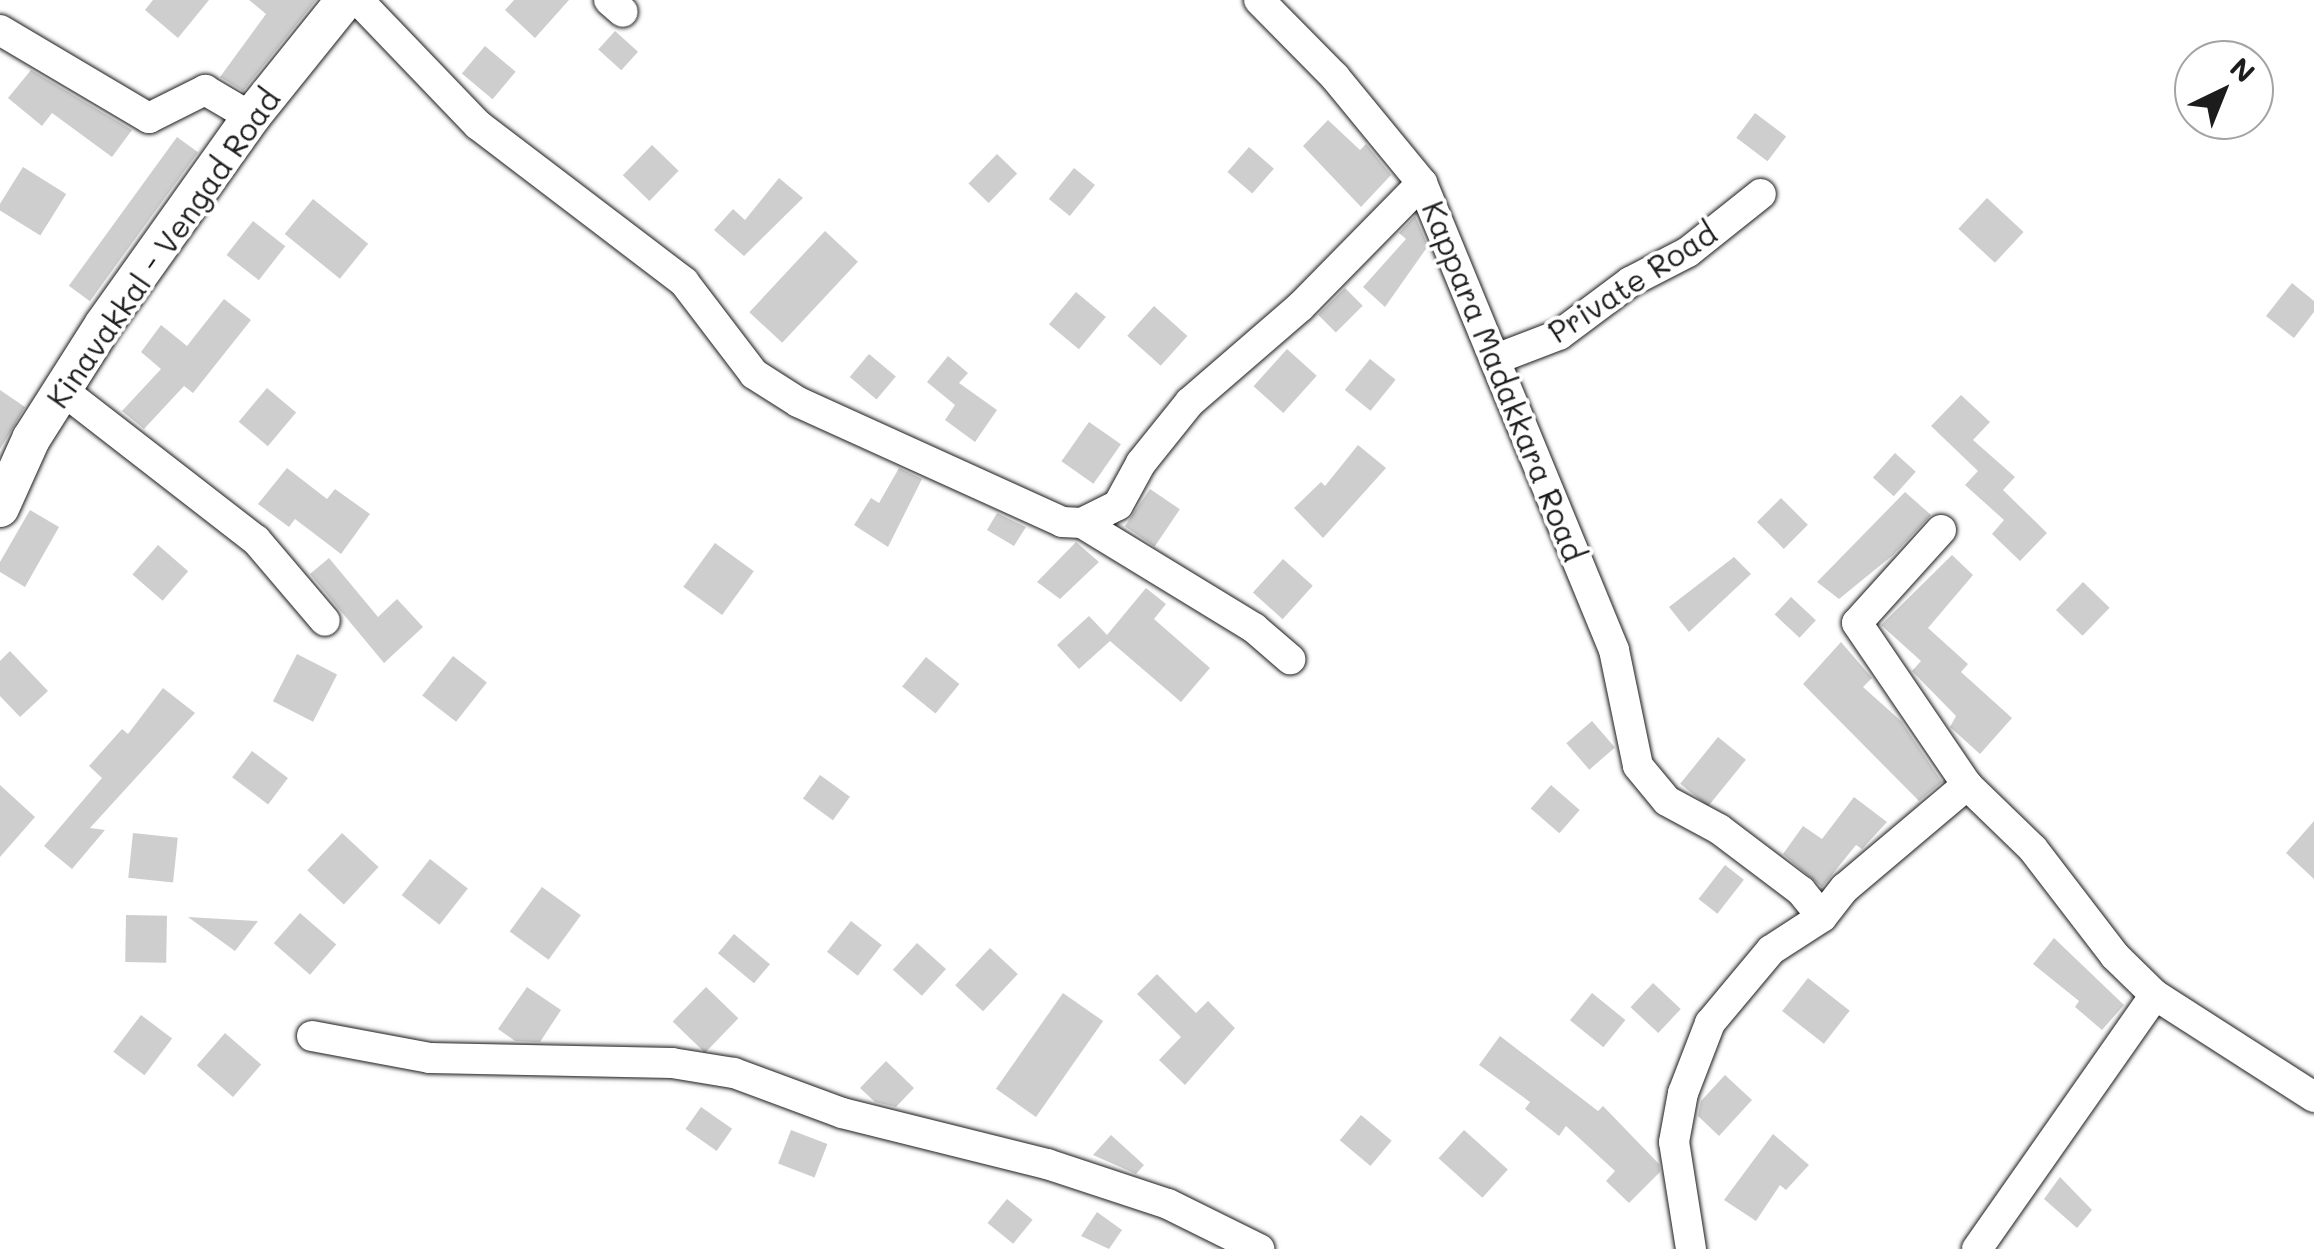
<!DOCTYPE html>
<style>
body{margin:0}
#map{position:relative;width:2314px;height:1249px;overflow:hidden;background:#fff;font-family:Mali,sans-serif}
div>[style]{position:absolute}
.building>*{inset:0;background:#cecece;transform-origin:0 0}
.roads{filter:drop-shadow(0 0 2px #1c1c1c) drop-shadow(0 0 2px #1c1c1c)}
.minor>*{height:30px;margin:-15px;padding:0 15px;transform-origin:15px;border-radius:15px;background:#fff}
.major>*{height:38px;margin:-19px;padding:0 19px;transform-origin:19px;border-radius:19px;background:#fff}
span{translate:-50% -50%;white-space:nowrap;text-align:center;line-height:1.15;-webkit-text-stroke:8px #fff;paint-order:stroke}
.street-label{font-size:30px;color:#1c1c1c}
.north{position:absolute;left:2174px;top:40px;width:100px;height:100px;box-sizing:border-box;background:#fff;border:2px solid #a4a4a4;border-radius:50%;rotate:43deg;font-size:28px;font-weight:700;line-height:40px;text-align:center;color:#1c1c1c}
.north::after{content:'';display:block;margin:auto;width:35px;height:45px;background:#1c1c1c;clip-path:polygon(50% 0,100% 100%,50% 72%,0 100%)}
</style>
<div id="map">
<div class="building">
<div style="clip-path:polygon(153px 0,209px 0,178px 38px,145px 10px)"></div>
<div style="clip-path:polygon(249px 0,316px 0,243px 91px,220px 77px,266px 14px)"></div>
<div style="clip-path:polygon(514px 0,569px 0,535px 38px,505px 10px)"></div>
<div style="left:615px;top:31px;width:31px;height:25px;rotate:42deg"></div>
<div style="left:485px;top:46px;width:40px;height:36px;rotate:40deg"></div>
<div style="clip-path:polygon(31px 70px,132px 130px,112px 157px,52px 113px,42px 126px,8px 98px)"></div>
<div style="left:1755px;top:113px;width:39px;height:31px;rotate:37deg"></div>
<div style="clip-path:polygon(1328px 120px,1360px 150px,1366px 144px,1391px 175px,1361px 207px,1303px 146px)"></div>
<div style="left:177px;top:137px;width:26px;height:184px;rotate:36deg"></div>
<div style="left:652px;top:145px;width:37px;height:42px;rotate:44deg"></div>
<div style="left:1249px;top:147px;width:33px;height:33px;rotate:41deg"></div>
<div style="left:997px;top:154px;width:28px;height:41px;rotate:44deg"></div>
<div style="left:23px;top:167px;width:51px;height:49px;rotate:32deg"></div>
<div style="left:1074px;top:168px;width:27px;height:40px;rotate:39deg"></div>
<div style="clip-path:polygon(779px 178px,803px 198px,744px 256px,714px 230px,733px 209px,745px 220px)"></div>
<div style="left:1987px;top:198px;width:50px;height:42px;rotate:43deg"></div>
<div style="left:313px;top:199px;width:71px;height:45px;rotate:39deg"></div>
<div style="clip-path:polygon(1415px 216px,1428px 246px,1385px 307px,1363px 287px,1406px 239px,1399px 233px)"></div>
<div style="left:253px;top:221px;width:41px;height:43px;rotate:38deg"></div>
<div style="left:825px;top:231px;width:45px;height:111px;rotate:43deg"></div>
<div style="clip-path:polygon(2292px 283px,2314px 301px,2314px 312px,2294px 338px,2266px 316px)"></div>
<div style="left:1345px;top:288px;width:25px;height:38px;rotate:45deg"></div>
<div style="left:1076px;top:292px;width:39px;height:42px;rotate:40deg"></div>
<div style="clip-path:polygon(224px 299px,251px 320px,193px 393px,184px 386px,144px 429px,122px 411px,161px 369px,141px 352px,161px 325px,187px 346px)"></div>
<div style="left:1154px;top:306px;width:45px;height:40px;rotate:42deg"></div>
<div style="left:1287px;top:349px;width:40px;height:50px;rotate:42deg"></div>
<div style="left:869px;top:354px;width:35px;height:30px;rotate:40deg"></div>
<div style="clip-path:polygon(948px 356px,968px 373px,959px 383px,997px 410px,975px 442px,945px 420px,955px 405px,927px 382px)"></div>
<div style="left:1370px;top:359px;width:33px;height:40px;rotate:39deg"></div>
<div style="left:267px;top:388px;width:38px;height:44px;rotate:40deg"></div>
<div style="clip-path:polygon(0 390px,25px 407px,0 449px)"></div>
<div style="clip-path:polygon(1961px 395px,1990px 422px,1973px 440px,2015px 477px,2003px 490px,2047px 533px,2020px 561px,1992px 534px,2004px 520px,1965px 485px,1978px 471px,1931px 426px)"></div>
<div style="left:1089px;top:422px;width:39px;height:48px;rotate:35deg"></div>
<div style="clip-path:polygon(1358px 445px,1386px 468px,1323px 538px,1294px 508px,1321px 482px,1325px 486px)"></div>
<div style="left:1895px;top:453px;width:28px;height:33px;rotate:42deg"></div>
<div style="clip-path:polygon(287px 468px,327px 499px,335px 489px,370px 514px,341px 554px,295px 519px,289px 527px,258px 504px)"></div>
<div style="clip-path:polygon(899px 468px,922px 479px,888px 547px,854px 525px,871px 498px,879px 503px)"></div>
<div style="left:1150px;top:489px;width:36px;height:45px;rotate:34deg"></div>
<div style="clip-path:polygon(1905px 492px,1931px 515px,1893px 555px,1839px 599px,1817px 582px)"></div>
<div style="left:1781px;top:498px;width:38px;height:34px;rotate:45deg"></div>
<div style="clip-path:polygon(30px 510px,59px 527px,25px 587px,0 572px,0 562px)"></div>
<div style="clip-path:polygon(997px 513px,1026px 527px,1014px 546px,987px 530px)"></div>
<div style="clip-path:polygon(1076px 542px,1099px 562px,1060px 599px,1037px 582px)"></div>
<div style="left:715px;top:543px;width:48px;height:54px;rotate:36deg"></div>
<div style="left:158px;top:545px;width:40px;height:39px;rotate:41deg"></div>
<div style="clip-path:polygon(1952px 555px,1973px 575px,1928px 628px,1968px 664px,1961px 672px,2012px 718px,1980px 754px,1950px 727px,1956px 716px,1912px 671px,1921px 661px,1881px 625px)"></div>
<div style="clip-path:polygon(1734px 557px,1751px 574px,1689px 632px,1669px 607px)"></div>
<div style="clip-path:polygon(329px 558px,378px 617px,397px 599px,423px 627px,384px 663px,310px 574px)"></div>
<div style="left:1283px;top:559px;width:40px;height:45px;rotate:42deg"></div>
<div style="left:2083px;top:582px;width:37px;height:39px;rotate:44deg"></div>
<div style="clip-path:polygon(1146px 588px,1166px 604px,1154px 619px,1210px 668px,1181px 702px,1110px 641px,1079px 669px,1057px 645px,1089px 616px,1107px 635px)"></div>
<div style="left:1791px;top:597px;width:34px;height:24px;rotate:43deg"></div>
<div style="clip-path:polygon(1841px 642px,1872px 678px,1863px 687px,1901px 721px,1942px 782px,1919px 801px,1803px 684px)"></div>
<div style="clip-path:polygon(10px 651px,48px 691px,20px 717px,0 696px,0 661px)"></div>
<div style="left:297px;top:654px;width:45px;height:53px;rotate:27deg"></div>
<div style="left:453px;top:656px;width:43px;height:50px;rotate:38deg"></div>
<div style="left:926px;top:657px;width:43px;height:38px;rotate:39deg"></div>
<div style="clip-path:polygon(163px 688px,195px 713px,90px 828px,105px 830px,72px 869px,44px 846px,102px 778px,89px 766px,122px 729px,128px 734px)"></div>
<div style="left:1592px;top:721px;width:35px;height:34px;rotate:49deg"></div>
<div style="left:1718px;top:737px;width:36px;height:60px;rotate:39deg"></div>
<div style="left:252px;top:751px;width:45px;height:33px;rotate:37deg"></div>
<div style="left:820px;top:775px;width:37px;height:29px;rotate:36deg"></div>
<div style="clip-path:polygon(0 785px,35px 817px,0 857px)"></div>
<div style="left:1551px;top:785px;width:38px;height:31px;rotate:41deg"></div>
<div style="clip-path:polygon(1854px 797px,1887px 822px,1862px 849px,1856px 845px,1822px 887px,1783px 854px,1803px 826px,1822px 839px)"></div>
<div style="clip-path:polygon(2314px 821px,2314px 879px,2286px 853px)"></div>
<div style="left:133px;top:833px;width:45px;height:45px;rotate:6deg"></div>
<div style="left:342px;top:833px;width:50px;height:51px;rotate:43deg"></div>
<div style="left:430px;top:859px;width:48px;height:46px;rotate:38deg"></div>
<div style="left:1725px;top:865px;width:24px;height:43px;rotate:38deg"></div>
<div style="left:542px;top:887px;width:48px;height:55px;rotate:36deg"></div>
<div style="left:300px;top:913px;width:48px;height:40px;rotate:41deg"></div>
<div style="left:126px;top:915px;width:41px;height:47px;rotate:1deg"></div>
<div style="clip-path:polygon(188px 917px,258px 921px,235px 951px)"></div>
<div style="left:851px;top:921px;width:39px;height:39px;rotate:38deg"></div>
<div style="left:734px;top:934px;width:47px;height:25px;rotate:40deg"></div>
<div style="clip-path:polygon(2054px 938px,2124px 1005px,2102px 1030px,2075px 1007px,2079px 1001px,2033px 964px)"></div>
<div style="left:917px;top:943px;width:39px;height:36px;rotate:42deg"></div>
<div style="left:990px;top:948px;width:38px;height:51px;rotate:43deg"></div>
<div style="clip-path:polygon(1157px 974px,1196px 1013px,1208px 1001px,1235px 1028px,1185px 1085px,1159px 1060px,1181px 1037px,1137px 994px)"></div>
<div style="left:1808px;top:978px;width:53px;height:42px;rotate:38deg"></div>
<div style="left:1653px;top:983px;width:38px;height:33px;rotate:43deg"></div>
<div style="clip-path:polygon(527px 987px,561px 1010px,540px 1042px,515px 1041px,498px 1029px)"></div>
<div style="left:706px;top:987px;width:45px;height:48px;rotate:44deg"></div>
<div style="left:1063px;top:993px;width:49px;height:117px;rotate:35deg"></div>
<div style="left:1592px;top:993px;width:43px;height:35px;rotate:39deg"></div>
<div style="left:141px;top:1015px;width:39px;height:46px;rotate:37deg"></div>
<div style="left:225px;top:1033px;width:48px;height:43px;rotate:41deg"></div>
<div style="clip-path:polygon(1500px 1036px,1598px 1111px,1603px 1106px,1659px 1164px,1660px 1172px,1629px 1203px,1606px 1181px,1615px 1171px,1566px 1126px,1559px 1136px,1525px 1109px,1530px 1102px,1479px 1065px)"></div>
<div style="clip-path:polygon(886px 1061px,914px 1088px,896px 1107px,875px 1102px,860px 1088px)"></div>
<div style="clip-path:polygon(1725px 1075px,1752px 1100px,1719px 1136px,1698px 1116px,1701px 1101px)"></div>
<div style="left:701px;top:1107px;width:38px;height:27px;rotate:35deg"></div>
<div style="left:1361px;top:1115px;width:40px;height:33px;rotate:40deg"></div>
<div style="left:791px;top:1130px;width:39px;height:36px;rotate:21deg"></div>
<div style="left:1464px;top:1130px;width:59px;height:38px;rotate:42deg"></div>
<div style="clip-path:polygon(1773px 1134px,1809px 1165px,1786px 1190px,1780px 1185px,1756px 1221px,1724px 1200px)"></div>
<div style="clip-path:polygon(1111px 1135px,1144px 1165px,1136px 1174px,1093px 1155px)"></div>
<div style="clip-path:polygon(2060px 1177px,2092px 1210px,2077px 1228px,2044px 1199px)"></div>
<div style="left:1007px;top:1199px;width:33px;height:31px;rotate:39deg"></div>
<div style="clip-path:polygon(1097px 1212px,1122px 1230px,1109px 1249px,1081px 1236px)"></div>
</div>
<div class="roads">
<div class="minor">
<div style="left:358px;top:0;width:173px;rotate:46.2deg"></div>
<div style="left:478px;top:125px;width:259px;rotate:37.3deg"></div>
<div style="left:684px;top:282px;width:116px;rotate:52.7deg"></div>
<div style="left:754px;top:374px;width:52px;rotate:32.5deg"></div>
<div style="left:798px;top:402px;width:290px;rotate:24.4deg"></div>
<div style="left:1062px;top:522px;width:20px;rotate:3deg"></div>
<div style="left:1082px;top:523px;width:40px;rotate:-26.6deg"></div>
<div style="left:1118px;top:505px;width:48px;rotate:-61.3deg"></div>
<div style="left:1141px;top:463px;width:78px;rotate:-51.2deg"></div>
<div style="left:1190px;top:402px;width:145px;rotate:-40.8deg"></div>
<div style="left:1300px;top:307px;width:174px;rotate:-45.5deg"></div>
<div style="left:1422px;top:183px;width:505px;rotate:67.65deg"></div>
<div style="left:1614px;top:650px;width:118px;rotate:78.3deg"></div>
<div style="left:1638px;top:766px;width:45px;rotate:50.4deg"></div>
<div style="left:1667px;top:801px;width:59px;rotate:28.3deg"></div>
<div style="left:1719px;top:829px;width:103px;rotate:37.1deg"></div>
<div style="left:1801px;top:891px;width:33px;rotate:51deg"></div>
<div style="left:609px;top:0;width:18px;rotate:41deg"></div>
<div style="left:1259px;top:0;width:108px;rotate:45.4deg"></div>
<div style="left:1335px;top:77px;width:137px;rotate:50.6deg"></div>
<div style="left:0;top:30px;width:173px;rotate:30.6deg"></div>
<div style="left:149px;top:118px;width:63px;rotate:-26.6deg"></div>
<div style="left:205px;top:90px;width:53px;rotate:30.4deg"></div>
<div style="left:1496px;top:359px;width:67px;rotate:-20.9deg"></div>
<div style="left:1559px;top:335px;width:89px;rotate:-36.7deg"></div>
<div style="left:1630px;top:282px;width:65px;rotate:-27.3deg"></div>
<div style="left:1688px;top:252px;width:93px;rotate:-38.5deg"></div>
<div style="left:61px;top:389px;width:247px;rotate:37.8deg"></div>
<div style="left:256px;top:540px;width:106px;rotate:49.6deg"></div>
<div style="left:1082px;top:523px;width:202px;rotate:31.4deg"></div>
<div style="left:1254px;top:628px;width:48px;rotate:40.7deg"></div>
<div style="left:1941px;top:530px;width:125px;rotate:132.1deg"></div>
<div style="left:1857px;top:623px;width:196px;rotate:55.8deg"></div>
<div style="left:312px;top:1036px;width:120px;rotate:10.6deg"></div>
<div style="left:430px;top:1058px;width:242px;rotate:1.2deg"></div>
<div style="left:672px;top:1063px;width:63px;rotate:9.2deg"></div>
<div style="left:734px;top:1073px;width:115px;rotate:20.3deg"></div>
<div style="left:842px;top:1113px;width:211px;rotate:14deg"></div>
<div style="left:1047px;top:1164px;width:127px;rotate:18.3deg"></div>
<div style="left:1168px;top:1204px;width:102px;rotate:26.3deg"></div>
<div style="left:1691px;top:1249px;width:108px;rotate:-99deg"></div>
<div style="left:1674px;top:1142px;width:50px;rotate:-79.6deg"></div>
<div style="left:1683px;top:1093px;width:75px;rotate:-68.9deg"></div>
<div style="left:1710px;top:1023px;width:95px;rotate:-50.1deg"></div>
<div style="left:1771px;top:950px;width:61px;rotate:-32.9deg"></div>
<div style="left:1822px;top:917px;width:37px;rotate:-52deg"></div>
<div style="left:1845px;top:888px;width:160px;rotate:-40.2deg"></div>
<div style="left:1967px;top:785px;width:92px;rotate:44.1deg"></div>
<div style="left:2033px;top:849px;width:135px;rotate:52.5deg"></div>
<div style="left:2115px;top:956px;width:56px;rotate:44.3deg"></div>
<div style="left:2155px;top:995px;width:189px;rotate:32.7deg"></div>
<div style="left:1977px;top:1249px;width:310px;rotate:-55deg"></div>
</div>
<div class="major">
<div style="left:0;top:508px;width:76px;rotate:-65.8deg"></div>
<div style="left:31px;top:439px;width:136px;rotate:-57.6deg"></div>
<div style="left:104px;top:324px;width:254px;rotate:-54.6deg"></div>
<div style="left:251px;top:117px;width:150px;rotate:-51.2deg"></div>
</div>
</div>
<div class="street-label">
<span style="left:163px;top:248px;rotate:-55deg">Kinavakkal - Vengad Road</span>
<span style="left:1632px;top:282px;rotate:-33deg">Private Road</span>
<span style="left:1504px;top:381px;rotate:68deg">Kappara Madakkara Road</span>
</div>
<div class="north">N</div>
</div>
